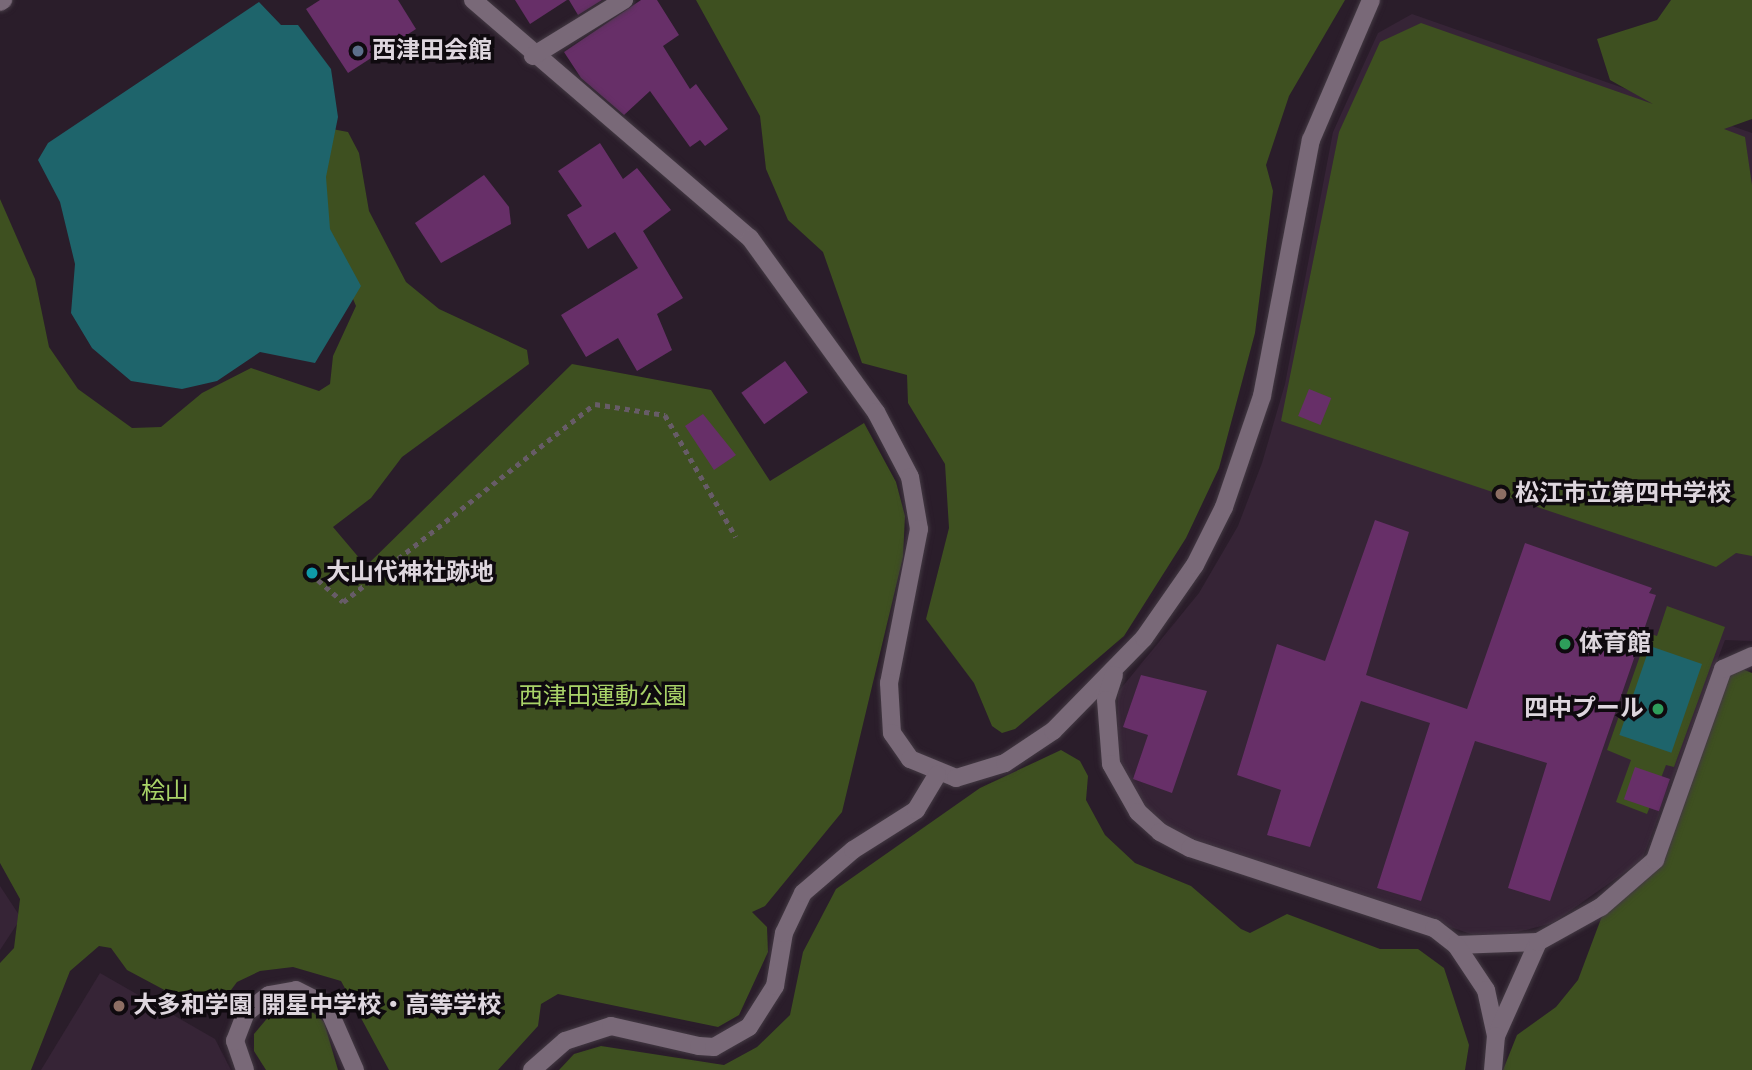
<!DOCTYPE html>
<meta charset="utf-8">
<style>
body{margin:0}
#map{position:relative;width:1752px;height:1070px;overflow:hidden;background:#2a1d2a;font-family:"DejaVu Sans","Noto Sans JP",sans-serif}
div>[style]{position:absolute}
.built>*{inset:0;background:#362436}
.green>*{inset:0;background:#3e5020}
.water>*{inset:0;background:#1e646b;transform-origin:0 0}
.building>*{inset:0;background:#672f68;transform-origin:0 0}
.path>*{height:4.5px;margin-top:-2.25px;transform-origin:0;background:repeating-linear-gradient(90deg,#675c67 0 5px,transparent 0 10px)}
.roads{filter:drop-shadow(0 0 2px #433943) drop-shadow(0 0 2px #433943)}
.minor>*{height:18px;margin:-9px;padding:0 9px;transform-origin:9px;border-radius:9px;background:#796978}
.dots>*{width:19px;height:19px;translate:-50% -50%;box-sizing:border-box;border:4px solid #0f0a0f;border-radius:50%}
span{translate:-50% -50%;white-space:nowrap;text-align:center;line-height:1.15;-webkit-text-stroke:7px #0f0a0f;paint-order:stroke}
.poi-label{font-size:24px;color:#ded6de;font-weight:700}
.left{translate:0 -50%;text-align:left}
.right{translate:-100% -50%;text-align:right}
.park-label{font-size:24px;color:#a9d368}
</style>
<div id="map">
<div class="built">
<div style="clip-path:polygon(1412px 14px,1752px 133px,1752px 641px,1725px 640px,1642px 860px,1553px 923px,1498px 937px,1477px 936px,1186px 839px,1144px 810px,1117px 760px,1118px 692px,1199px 593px,1238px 526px,1262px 463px,1285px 384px,1333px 132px,1378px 33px)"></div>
<div style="clip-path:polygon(0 886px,21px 918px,0 950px)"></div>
<div style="clip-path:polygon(100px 973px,215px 1039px,231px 1070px,41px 1070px)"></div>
</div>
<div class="green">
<div style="clip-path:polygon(696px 0,1345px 0,1289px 96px,1266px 165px,1273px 191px,1255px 333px,1219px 468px,1186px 538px,1124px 636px,1015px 729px,1002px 733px,992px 726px,974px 683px,926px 619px,949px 528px,945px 464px,908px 403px,907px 375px,862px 363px,823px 252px,788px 220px,766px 169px,760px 116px)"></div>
<div style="clip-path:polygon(1671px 0,1752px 0,1752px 119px,1724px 129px,1745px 137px,1752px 185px,1752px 556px,1736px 553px,1716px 567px,1281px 421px,1339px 132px,1380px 42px,1421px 23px,1653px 104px,1610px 80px,1597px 39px,1657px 20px)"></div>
<div style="clip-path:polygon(332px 129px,348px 132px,359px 153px,369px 211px,406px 282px,439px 309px,527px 350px,529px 364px,402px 457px,371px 498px,333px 527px,366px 566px,572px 364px,711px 390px,770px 481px,864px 423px,896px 482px,905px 516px,903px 557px,842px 812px,765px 906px,752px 912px,767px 927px,768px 952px,739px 1015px,718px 1027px,558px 994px,541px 1004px,538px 1026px,498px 1070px,389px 1070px,341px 981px,293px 967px,260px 971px,237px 982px,219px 1006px,200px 1009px,127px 970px,111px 948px,99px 946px,70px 971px,31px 1070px,0 1070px,0 963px,14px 948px,20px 899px,0 863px,0 199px,35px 279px,49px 347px,78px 389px,132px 428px,161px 427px,202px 393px,251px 368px,319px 391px,330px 384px,333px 356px,356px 306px,326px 235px,321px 183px)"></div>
<div style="clip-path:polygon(1667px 606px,1725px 627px,1674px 767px,1666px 765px,1647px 814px,1616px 802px,1631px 760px,1607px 750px,1648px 633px,1657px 636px)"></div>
<div style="clip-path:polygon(1742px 669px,1752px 673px,1752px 1070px,1503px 1070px,1517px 1035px,1556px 1007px,1578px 980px,1602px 916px,1665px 859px,1725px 673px)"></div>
<div style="clip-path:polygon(1061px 750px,1080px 761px,1088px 776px,1086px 800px,1105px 835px,1135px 863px,1191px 886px,1241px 929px,1250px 933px,1287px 914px,1380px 949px,1418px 949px,1444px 968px,1469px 1045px,1465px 1070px,559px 1070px,574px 1054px,601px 1046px,724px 1065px,757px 1047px,790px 1015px,803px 952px,836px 889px,980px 788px)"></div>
<div style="clip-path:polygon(275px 1009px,309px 1009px,324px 1022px,338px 1070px,266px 1070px,254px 1051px,254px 1034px)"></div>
</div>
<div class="water">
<div style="clip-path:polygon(259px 2px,281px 25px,298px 25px,331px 69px,338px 117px,326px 177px,330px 229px,361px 286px,315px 363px,260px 352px,217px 381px,182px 389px,131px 381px,92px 348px,71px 313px,75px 264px,60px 202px,38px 160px,48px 143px)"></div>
<div style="left:1650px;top:646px;width:55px;height:94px;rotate:19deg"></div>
</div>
<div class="building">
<div style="clip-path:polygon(320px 0,398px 0,416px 29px,348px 73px,306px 9px)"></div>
<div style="clip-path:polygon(515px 0,567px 0,530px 24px)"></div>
<div style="clip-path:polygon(569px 0,602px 0,578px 15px)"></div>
<div style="clip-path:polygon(641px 0,657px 0,679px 35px,663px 46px,690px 89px,696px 84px,728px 129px,705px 146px,700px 140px,690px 147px,650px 91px,624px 115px,581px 78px,564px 52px)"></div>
<div style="clip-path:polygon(600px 143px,623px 179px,637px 168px,671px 210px,643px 231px,683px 298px,657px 314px,672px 350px,637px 371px,618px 338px,586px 357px,561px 315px,638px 268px,615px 232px,588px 249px,567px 215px,582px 206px,558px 171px)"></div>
<div style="clip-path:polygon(484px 175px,509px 207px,511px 224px,441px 263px,415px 223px)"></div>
<div style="left:785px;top:361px;width:39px;height:54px;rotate:54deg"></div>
<div style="left:1309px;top:389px;width:24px;height:29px;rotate:22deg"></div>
<div style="clip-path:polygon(703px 414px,736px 455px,714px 470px,685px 426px)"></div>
<div style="clip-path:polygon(1375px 520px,1409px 532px,1366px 675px,1467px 709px,1525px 543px,1652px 588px,1649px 593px,1656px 595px,1550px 901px,1508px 888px,1547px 763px,1475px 741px,1421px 901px,1377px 888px,1430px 723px,1361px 701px,1310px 847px,1267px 835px,1281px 790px,1237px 775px,1277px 644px,1325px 661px)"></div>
<div style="clip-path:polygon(1141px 675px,1207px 691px,1172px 793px,1133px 779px,1148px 735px,1123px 727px)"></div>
<div style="left:1635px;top:767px;width:37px;height:34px;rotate:19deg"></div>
</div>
<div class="path">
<div style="left:318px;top:580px;width:33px;rotate:41deg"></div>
<div style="left:343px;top:602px;width:320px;rotate:-38.2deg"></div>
<div style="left:595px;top:404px;width:71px;rotate:8.9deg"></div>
<div style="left:665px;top:415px;width:141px;rotate:59.8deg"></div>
</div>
<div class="roads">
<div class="minor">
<div style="left:473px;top:0;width:365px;rotate:40.7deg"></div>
<div style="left:750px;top:238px;width:215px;rotate:54.1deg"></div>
<div style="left:876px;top:412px;width:73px;rotate:62.4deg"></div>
<div style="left:910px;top:477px;width:53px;rotate:80.2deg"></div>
<div style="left:919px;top:529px;width:157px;rotate:101deg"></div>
<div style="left:889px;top:683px;width:50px;rotate:86.6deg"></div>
<div style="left:892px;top:733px;width:32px;rotate:55deg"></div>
<div style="left:910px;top:759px;width:50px;rotate:22.4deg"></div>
<div style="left:956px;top:778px;width:51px;rotate:-17deg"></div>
<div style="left:1005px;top:763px;width:58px;rotate:-33.7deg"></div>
<div style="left:1053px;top:731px;width:130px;rotate:-45.6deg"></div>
<div style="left:1144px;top:638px;width:89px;rotate:-55.1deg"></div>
<div style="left:1195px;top:565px;width:65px;rotate:-63.4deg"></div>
<div style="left:1224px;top:507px;width:117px;rotate:-71.1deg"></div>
<div style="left:1262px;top:396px;width:261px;rotate:-79.2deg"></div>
<div style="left:1311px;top:140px;width:152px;rotate:-66.8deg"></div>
<div style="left:0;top:2px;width:4px;rotate:-34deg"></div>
<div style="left:533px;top:56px;width:107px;rotate:-31.6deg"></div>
<div style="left:1114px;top:675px;width:26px;rotate:108deg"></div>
<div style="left:1106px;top:700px;width:64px;rotate:85.5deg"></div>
<div style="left:1111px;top:764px;width:55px;rotate:60.6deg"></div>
<div style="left:1138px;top:812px;width:30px;rotate:42deg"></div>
<div style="left:1160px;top:832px;width:34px;rotate:28deg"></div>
<div style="left:1190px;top:848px;width:257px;rotate:18.2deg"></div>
<div style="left:1434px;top:928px;width:28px;rotate:38deg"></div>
<div style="left:1456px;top:945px;width:82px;rotate:-2.1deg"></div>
<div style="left:1456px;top:945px;width:54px;rotate:56.3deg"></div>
<div style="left:1486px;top:990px;width:47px;rotate:77.7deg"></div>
<div style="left:1496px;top:1036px;width:103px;rotate:-65.9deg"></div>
<div style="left:1538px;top:942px;width:72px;rotate:-29.1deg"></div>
<div style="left:1601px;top:907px;width:72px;rotate:-41deg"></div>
<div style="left:1655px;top:860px;width:203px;rotate:-70.4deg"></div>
<div style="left:1723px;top:669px;width:32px;rotate:-24deg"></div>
<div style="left:245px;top:1070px;width:31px;rotate:-109deg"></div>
<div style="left:235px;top:1041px;width:30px;rotate:-69deg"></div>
<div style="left:246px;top:1013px;width:29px;rotate:-38deg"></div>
<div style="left:269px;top:995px;width:27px;rotate:-10deg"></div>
<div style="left:296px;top:990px;width:35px;rotate:27deg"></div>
<div style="left:327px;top:1006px;width:70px;rotate:66.4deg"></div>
<div style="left:532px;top:1070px;width:44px;rotate:-41.3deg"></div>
<div style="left:565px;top:1041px;width:48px;rotate:-18.1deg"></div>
<div style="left:611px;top:1026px;width:90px;rotate:12.8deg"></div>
<div style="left:699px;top:1046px;width:15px;rotate:4deg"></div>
<div style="left:714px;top:1047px;width:40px;rotate:-29.7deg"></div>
<div style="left:749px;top:1027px;width:49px;rotate:-57.6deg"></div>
<div style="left:775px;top:986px;width:54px;rotate:-80.4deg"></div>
<div style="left:784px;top:933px;width:44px;rotate:-64.6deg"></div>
<div style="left:803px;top:893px;width:66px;rotate:-40.7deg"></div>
<div style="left:853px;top:850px;width:75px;rotate:-32.4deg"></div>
<div style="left:916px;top:810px;width:41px;rotate:-59deg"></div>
<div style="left:1493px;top:1070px;width:34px;rotate:-85deg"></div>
</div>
</div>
<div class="dots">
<div style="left:358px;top:51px;background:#5c6f8a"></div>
<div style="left:1501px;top:494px;background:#8d6e63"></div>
<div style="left:312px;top:573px;background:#0f9aa8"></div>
<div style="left:1565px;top:644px;background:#2e9e5b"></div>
<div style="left:1658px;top:709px;background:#2e9e5b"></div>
<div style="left:119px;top:1006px;background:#8d6e63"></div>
</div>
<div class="poi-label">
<span class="left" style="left:372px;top:51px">西津田会館</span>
<span class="left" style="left:1515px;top:494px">松江市立第四中学校</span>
<span class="left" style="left:326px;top:573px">大山代神社跡地</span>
<span class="left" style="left:1579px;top:644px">体育館</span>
<span class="right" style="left:1644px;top:709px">四中プール</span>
<span class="left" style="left:133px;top:1006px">大多和学園 開星中学校・高等学校</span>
</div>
<div class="park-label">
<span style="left:603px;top:697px">西津田運動公園</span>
<span style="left:165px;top:792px">桧山</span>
</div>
</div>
